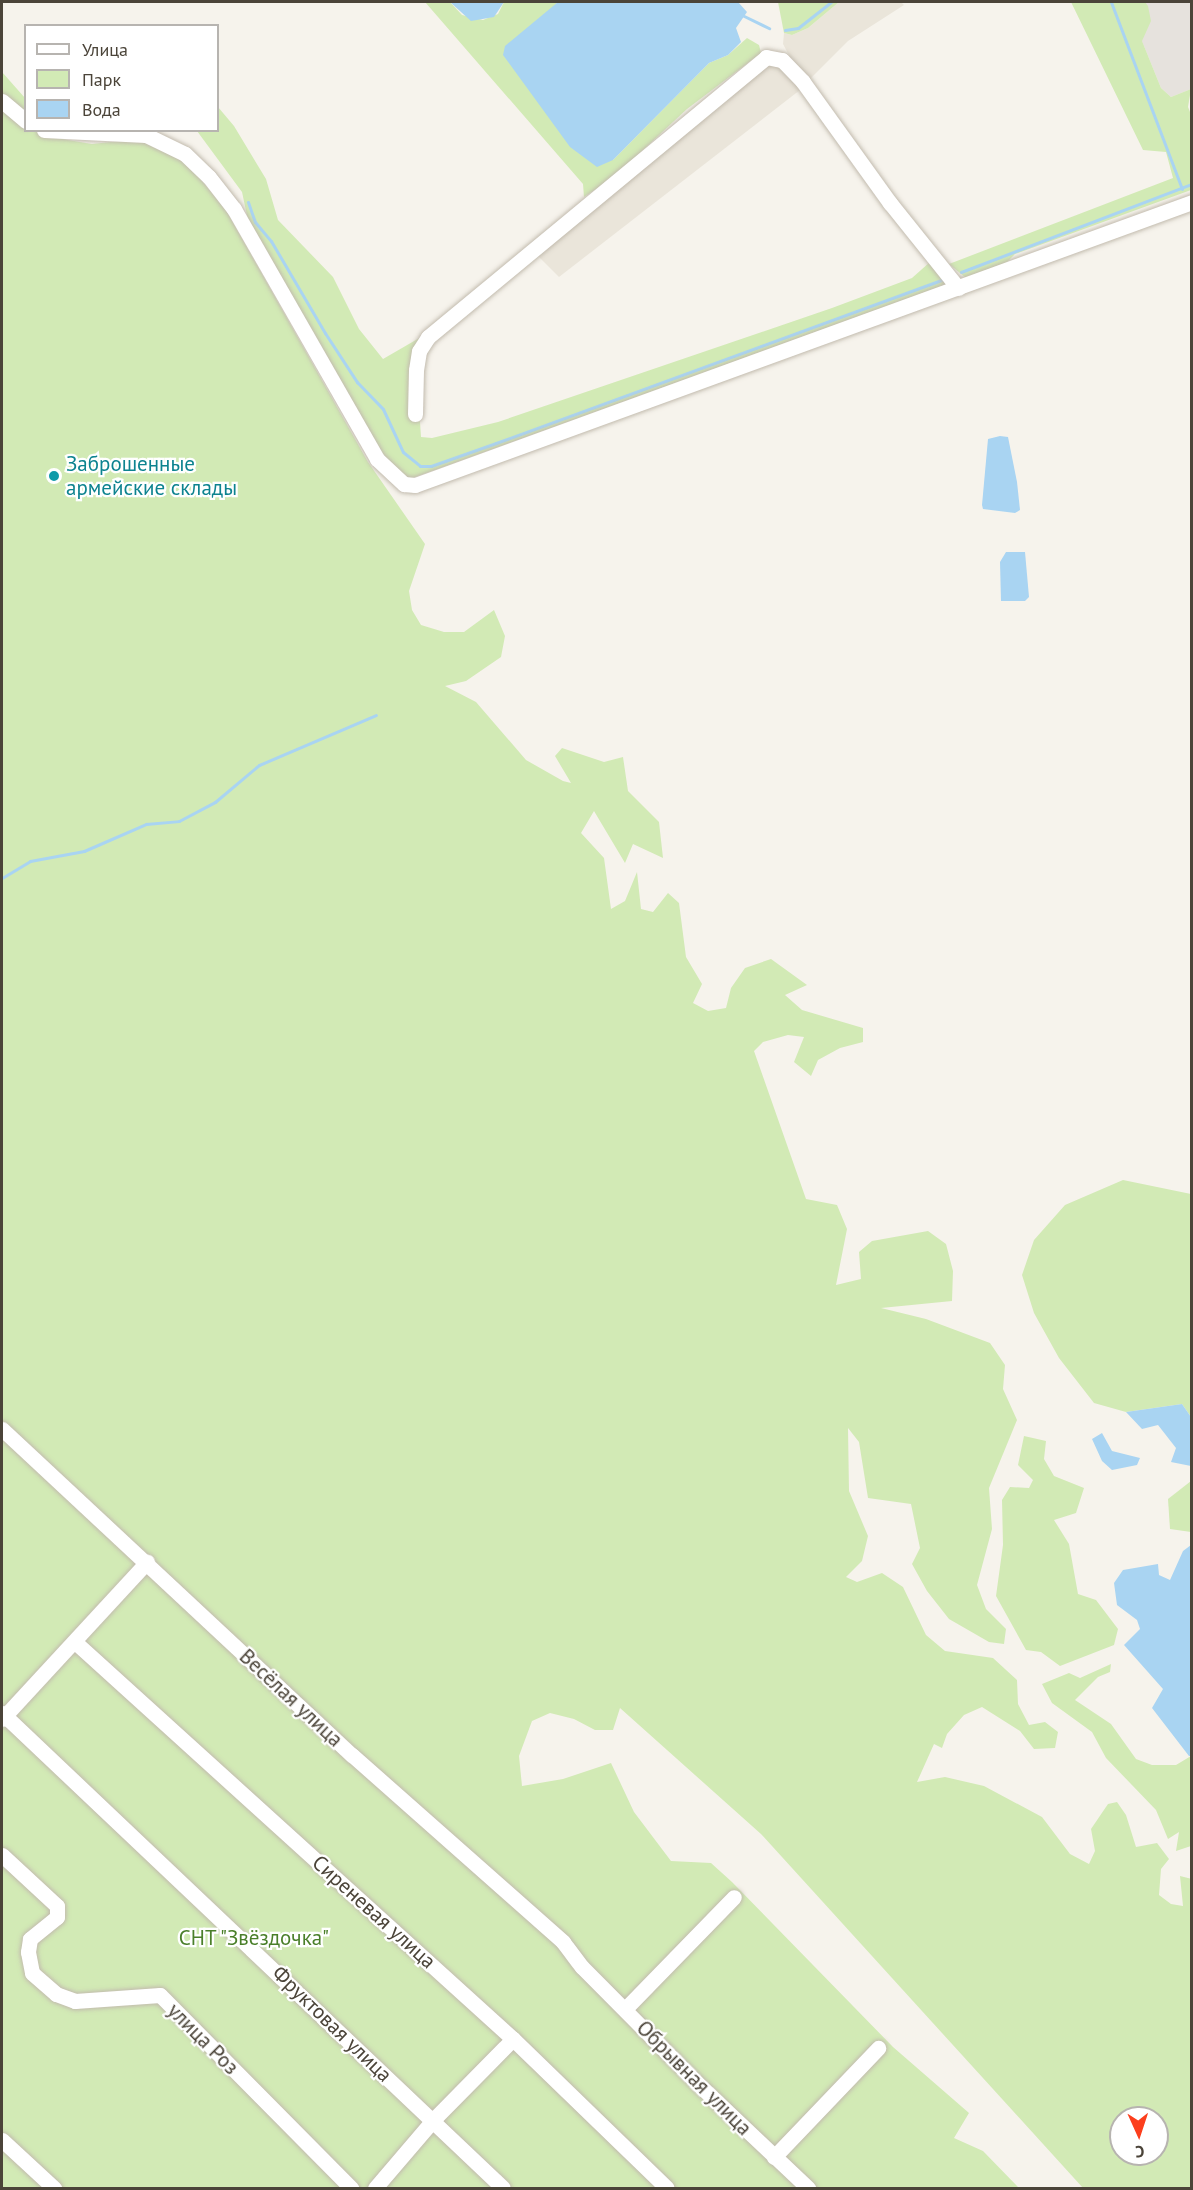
<!DOCTYPE html>
<meta charset="utf-8">
<style>
body{margin:0}
#map{position:relative;width:1193px;height:2190px;overflow:hidden;background:#f6f3ec;font-family:"PT Sans",sans-serif}
div>[style]{position:absolute}
.residential>*{inset:0;background:#eae5da}
.industrial>*{inset:0;background:#e6e2dd}
.green>*{inset:0;background:#d2eab5}
.water>*{inset:0;background:#a9d4f2}
.stream>*{height:3px;margin:-1.5px;padding:0 1.5px;transform-origin:1.5px;border-radius:1.5px;background:#a9d4f2}
.roads{filter:drop-shadow(0 0 2px #c2bbae) drop-shadow(0 0 2px #c2bbae)}
.minor>*{height:15px;margin:-7.5px;padding:0 7.5px;transform-origin:7.5px;border-radius:7.5px;background:#fff}
.dots>*{width:16px;height:16px;translate:-50% -50%;box-sizing:border-box;border:3px solid #fff;border-radius:50%}
span{translate:-50% -50%;white-space:nowrap;text-align:center;line-height:1.15;-webkit-text-stroke:4.5px #fff;paint-order:stroke}
.culture-label{font-size:21px;color:#0d838f}
.left{translate:0 -50%;text-align:left}
.street-label{font-size:21px;color:#4b4439}
.park-label{font-size:21px;color:#4a7f2a}
.frame{position:absolute;inset:0;border:3px solid #4b4439;pointer-events:none}
.legend{position:absolute;left:24px;top:24px;width:195px;height:108px;box-sizing:border-box;background:#fff;border:2px solid #b7b4b0;margin:0;padding:8px 10px;list-style:none;font-size:18px;color:#4b4439}
.legend li{display:flex;align-items:center;gap:12px;height:30px}
.legend b{width:30px;border:2px solid #b7b4b0}
.north{position:absolute;left:1109px;top:2106px;width:60px;height:60px;box-sizing:border-box;background:#fff;border:2px solid #b7b4b0;border-radius:50%;rotate:177deg;font-size:16px;font-weight:700;line-height:24px;text-align:center;color:#4b4439}
.north::after{content:'';display:block;margin:auto;width:21px;height:27px;background:#fc3f1d;clip-path:polygon(50% 0,100% 100%,50% 72%,0 100%)}
</style>
<div id="map">
<div class="residential">
<div style="clip-path:polygon(839px 2px,901px 2px,904px 5px,848px 41px,810px 79px,790px 57px,783px 44px,784px 33px,792px 35px,808px 28px)"></div>
<div style="clip-path:polygon(777px 63px,800px 90px,559px 277px,538px 256px,765px 64px)"></div>
</div>
<div class="industrial">
<div style="clip-path:polygon(1126px 2px,1191px 2px,1191px 89px,1171px 97px,1161px 88px)"></div>
</div>
<div class="green">
<div style="clip-path:polygon(425px 2px,450px 2px,462px 15px,483px 20px,498px 14px,504px 2px,558px 2px,535px 24px,613px 160px,709px 63px,728px 55px,747px 38px,759px 45px,761px 53px,687px 109px,614px 177px,584px 197px,583px 184px)"></div>
<div style="clip-path:polygon(778px 2px,839px 2px,808px 28px,792px 35px,784px 33px)"></div>
<div style="clip-path:polygon(1071px 2px,1145px 2px,1148px 6px,1151px 21px,1142px 41px,1161px 88px,1171px 97px,1191px 89px,1188px 107px,1192px 117px,1191px 190px,1015px 254px,1006px 263px,966px 278px,949px 264px,1173px 178px,1166px 152px,1143px 150px)"></div>
<div style="clip-path:polygon(evenodd,2px 72px,25px 98px,26px 130px,54px 131px,56px 138px,92px 144px,129px 140px,153px 144px,185px 160px,227px 212px,368px 462px,425px 544px,409px 591px,412px 610px,421px 625px,444px 632px,464px 632px,494px 610px,505px 636px,501px 657px,466px 681px,445px 686px,476px 702px,526px 760px,563px 781px,571px 783px,555px 756px,562px 748px,604px 762px,623px 757px,628px 791px,659px 822px,663px 858px,633px 844px,625px 863px,594px 811px,581px 833px,604px 858px,611px 909px,625px 901px,637px 872px,641px 909px,653px 912px,668px 893px,679px 903px,686px 957px,702px 984px,693px 1003px,708px 1011px,726px 1008px,731px 988px,745px 968px,771px 959px,807px 985px,785px 995px,802px 1010px,863px 1028px,863px 1042px,840px 1048px,818px 1060px,811px 1076px,794px 1062px,804px 1037px,788px 1035px,763px 1042px,754px 1051px,806px 1199px,837px 1205px,847px 1229px,836px 1285px,861px 1279px,859px 1252px,872px 1241px,928px 1231px,946px 1244px,953px 1271px,952px 1301px,881px 1308px,926px 1319px,990px 1343px,1005px 1365px,1003px 1389px,1017px 1420px,989px 1488px,992px 1529px,977px 1585px,986px 1609px,1006px 1629px,1004px 1644px,989px 1642px,949px 1619px,927px 1591px,912px 1564px,920px 1548px,911px 1504px,868px 1498px,859px 1442px,848px 1428px,849px 1491px,868px 1536px,862px 1561px,846px 1577px,857px 1582px,882px 1573px,903px 1587px,926px 1635px,945px 1651px,993px 1658px,1017px 1680px,1018px 1704px,1029px 1725px,1045px 1722px,1058px 1732px,1055px 1748px,1034px 1749px,1020px 1731px,982px 1707px,964px 1715px,947px 1734px,942px 1748px,934px 1744px,917px 1782px,945px 1777px,984px 1786px,1042px 1817px,1070px 1854px,1089px 1864px,1095px 1851px,1091px 1829px,1108px 1804px,1117px 1802px,1126px 1815px,1136px 1847px,1157px 1843px,1169px 1859px,1161px 1869px,1159px 1895px,1171px 1904px,1183px 1906px,1180px 1876px,1192px 1879px,1191px 2188px,1083px 2188px,761px 1834px,620px 1708px,613px 1730px,595px 1730px,574px 1719px,550px 1713px,532px 1721px,519px 1756px,522px 1786px,563px 1779px,611px 1763px,634px 1812px,671px 1861px,711px 1863px,732px 1882px,893px 2047px,969px 2113px,954px 2138px,983px 2151px,1019px 2188px,2px 2188px,2px 72px,1121px 2118px,1157px 2118px,1157px 2154px,1121px 2154px,1121px 2118px)"></div>
<div style="clip-path:polygon(218px 107px,234px 126px,266px 179px,278px 220px,333px 277px,359px 329px,383px 359px,421px 337px,411px 414px,420px 422px,421px 437px,432px 438px,498px 422px,832px 308px,912px 278px,930px 262px,948px 284px,407px 480px,390px 470px,249px 225px,242px 192px,197px 131px,218px 130px)"></div>
<div style="clip-path:polygon(1123px 1180px,1191px 1194px,1191px 1417px,1182px 1404px,1126px 1412px,1094px 1403px,1059px 1358px,1034px 1313px,1022px 1275px,1034px 1240px,1065px 1205px)"></div>
<div style="clip-path:polygon(1024px 1436px,1046px 1441px,1044px 1459px,1054px 1476px,1084px 1488px,1076px 1513px,1054px 1520px,1069px 1544px,1078px 1594px,1096px 1600px,1118px 1629px,1114px 1645px,1060px 1666px,1041px 1652px,1026px 1650px,996px 1596px,1003px 1545px,1002px 1500px,1010px 1487px,1029px 1488px,1033px 1480px,1018px 1465px)"></div>
<div style="clip-path:polygon(1191px 1481px,1191px 1532px,1170px 1529px,1168px 1499px)"></div>
<div style="clip-path:polygon(1111px 1664px,1110px 1672px,1098px 1677px,1075px 1700px,1111px 1724px,1136px 1759px,1152px 1765px,1176px 1765px,1191px 1756px,1191px 1846px,1176px 1851px,1179px 1832px,1168px 1839px,1156px 1810px,1106px 1758px,1092px 1732px,1052px 1703px,1042px 1684px,1069px 1673px,1080px 1678px)"></div>
</div>
<div class="water">
<div style="clip-path:polygon(450px 2px,514px 2px,504px 2px,494px 17px,471px 21px)"></div>
<div style="clip-path:polygon(558px 2px,738px 2px,747px 12px,736px 28px,741px 42px,728px 55px,709px 63px,613px 160px,597px 167px,570px 147px,503px 55px,505px 46px)"></div>
<div style="clip-path:polygon(1000px 436px,1008px 437px,1017px 482px,1020px 510px,1015px 513px,983px 509px,982px 505px,988px 439px)"></div>
<div style="clip-path:polygon(1006px 552px,1025px 552px,1029px 597px,1025px 601px,1001px 601px,1000px 562px)"></div>
<div style="clip-path:polygon(1182px 1404px,1191px 1417px,1191px 1466px,1171px 1462px,1176px 1448px,1158px 1425px,1142px 1429px,1126px 1412px)"></div>
<div style="clip-path:polygon(1102px 1433px,1112px 1451px,1140px 1458px,1137px 1465px,1112px 1470px,1102px 1461px,1092px 1439px)"></div>
<div style="clip-path:polygon(1191px 1545px,1192px 1756px,1189px 1756px,1152px 1708px,1163px 1689px,1124px 1645px,1140px 1629px,1137px 1620px,1117px 1605px,1114px 1583px,1123px 1570px,1158px 1564px,1159px 1575px,1170px 1580px,1183px 1551px)"></div>
</div>
<div class="stream">
<div style="left:1111px;top:2px;width:200px;rotate:69.2deg"></div>
<div style="left:744px;top:16px;width:28px;rotate:26deg"></div>
<div style="left:785px;top:30px;width:13px;rotate:-9deg"></div>
<div style="left:798px;top:28px;width:42px;rotate:-38.2deg"></div>
<div style="left:248px;top:202px;width:21px;rotate:71deg"></div>
<div style="left:255px;top:222px;width:25px;rotate:50deg"></div>
<div style="left:271px;top:241px;width:107px;rotate:59.6deg"></div>
<div style="left:325px;top:333px;width:59px;rotate:56.9deg"></div>
<div style="left:357px;top:382px;width:37px;rotate:46deg"></div>
<div style="left:383px;top:409px;width:47px;rotate:65.1deg"></div>
<div style="left:403px;top:452px;width:22px;rotate:39deg"></div>
<div style="left:420px;top:466px;width:11px"></div>
<div style="left:431px;top:466px;width:69px;rotate:-19.5deg"></div>
<div style="left:496px;top:443px;width:475px;rotate:-20.1deg"></div>
<div style="left:961px;top:272px;width:247px;rotate:-20.9deg"></div>
<div style="left:2px;top:878px;width:33px;rotate:-31deg"></div>
<div style="left:30px;top:861px;width:55px;rotate:-10.5deg"></div>
<div style="left:84px;top:851px;width:68px;rotate:-23.5deg"></div>
<div style="left:146px;top:824px;width:33px;rotate:-5deg"></div>
<div style="left:179px;top:821px;width:41px;rotate:-27.8deg"></div>
<div style="left:215px;top:802px;width:57px;rotate:-40.1deg"></div>
<div style="left:259px;top:765px;width:127px;rotate:-23.1deg"></div>
</div>
<div class="roads">
<div class="minor">
<div style="left:2px;top:101px;width:31px;rotate:40deg"></div>
<div style="left:44px;top:130px;width:102px;rotate:2.8deg"></div>
<div style="left:146px;top:135px;width:43px;rotate:26deg"></div>
<div style="left:185px;top:154px;width:33px;rotate:44deg"></div>
<div style="left:209px;top:177px;width:41px;rotate:52deg"></div>
<div style="left:234px;top:209px;width:288px;rotate:60.2deg"></div>
<div style="left:377px;top:459px;width:37px;rotate:43deg"></div>
<div style="left:404px;top:484px;width:11px;rotate:5deg"></div>
<div style="left:415px;top:485px;width:827px;rotate:-20.01deg"></div>
<div style="left:415px;top:414px;width:44px;rotate:-88.7deg"></div>
<div style="left:416px;top:370px;width:19px;rotate:-81deg"></div>
<div style="left:419px;top:351px;width:17px;rotate:-57deg"></div>
<div style="left:428px;top:337px;width:439px;rotate:-39.6deg"></div>
<div style="left:766px;top:57px;width:16px;rotate:11deg"></div>
<div style="left:782px;top:60px;width:30px;rotate:46deg"></div>
<div style="left:803px;top:82px;width:149px;rotate:54.3deg"></div>
<div style="left:890px;top:203px;width:109px;rotate:51.3deg"></div>
<div style="left:2px;top:1429px;width:478px;rotate:43deg"></div>
<div style="left:352px;top:1755px;width:282px;rotate:41.5deg"></div>
<div style="left:563px;top:1942px;width:31px;rotate:53deg"></div>
<div style="left:582px;top:1967px;width:163px;rotate:45.2deg"></div>
<div style="left:697px;top:2083px;width:153px;rotate:43.4deg"></div>
<div style="left:75px;top:1642px;width:591px;rotate:42.19deg"></div>
<div style="left:513px;top:2039px;width:214px;rotate:44.1deg"></div>
<div style="left:2px;top:1713px;width:690px;rotate:43.47deg"></div>
<div style="left:2px;top:1719px;width:214px;rotate:-47.3deg"></div>
<div style="left:2px;top:1855px;width:75px;rotate:42.8deg"></div>
<div style="left:57px;top:1906px;width:11px;rotate:90deg"></div>
<div style="left:57px;top:1917px;width:35px;rotate:141deg"></div>
<div style="left:30px;top:1939px;width:13px;rotate:99deg"></div>
<div style="left:28px;top:1952px;width:21px;rotate:79deg"></div>
<div style="left:32px;top:1973px;width:32px;rotate:41deg"></div>
<div style="left:56px;top:1994px;width:20px;rotate:20deg"></div>
<div style="left:75px;top:2001px;width:85px;rotate:-4deg"></div>
<div style="left:160px;top:1995px;width:272px;rotate:45.3deg"></div>
<div style="left:625px;top:2009px;width:156px;rotate:-45.8deg"></div>
<div style="left:2px;top:2140px;width:71px;rotate:42.7deg"></div>
<div style="left:774px;top:2157px;width:151px;rotate:-46.3deg"></div>
<div style="left:375px;top:2188px;width:89px;rotate:-49.5deg"></div>
<div style="left:433px;top:2120px;width:114px;rotate:-45.4deg"></div>
</div>
</div>
<div class="dots">
<div style="left:54px;top:476px;background:#0f9aa8"></div>
</div>
<div class="culture-label">
<span class="left" style="left:66px;top:476px">Заброшенные<br>армейские склады</span>
</div>
<div class="street-label">
<span style="left:291px;top:1698px;rotate:43deg">Весёлая улица</span>
<span style="left:374px;top:1912px;rotate:42deg">Сиреневая улица</span>
<span style="left:332px;top:2024px;rotate:44deg">Фруктовая улица</span>
<span style="left:203px;top:2039px;rotate:45deg">улица Роз</span>
<span style="left:694px;top:2078px;rotate:45deg">Обрывная улица</span>
</div>
<div class="park-label">
<span style="left:254px;top:1938px">СНТ "Звёздочка"</span>
</div>
<div class="frame"></div>
<ul class="legend">
<li><b style="height:8px;background:#fff"></b>Улица</li>
<li><b style="height:16px;background:#d2eab5"></b>Парк</li>
<li><b style="height:16px;background:#a9d4f2"></b>Вода</li>
</ul>
<div class="north">С</div>
</div>
